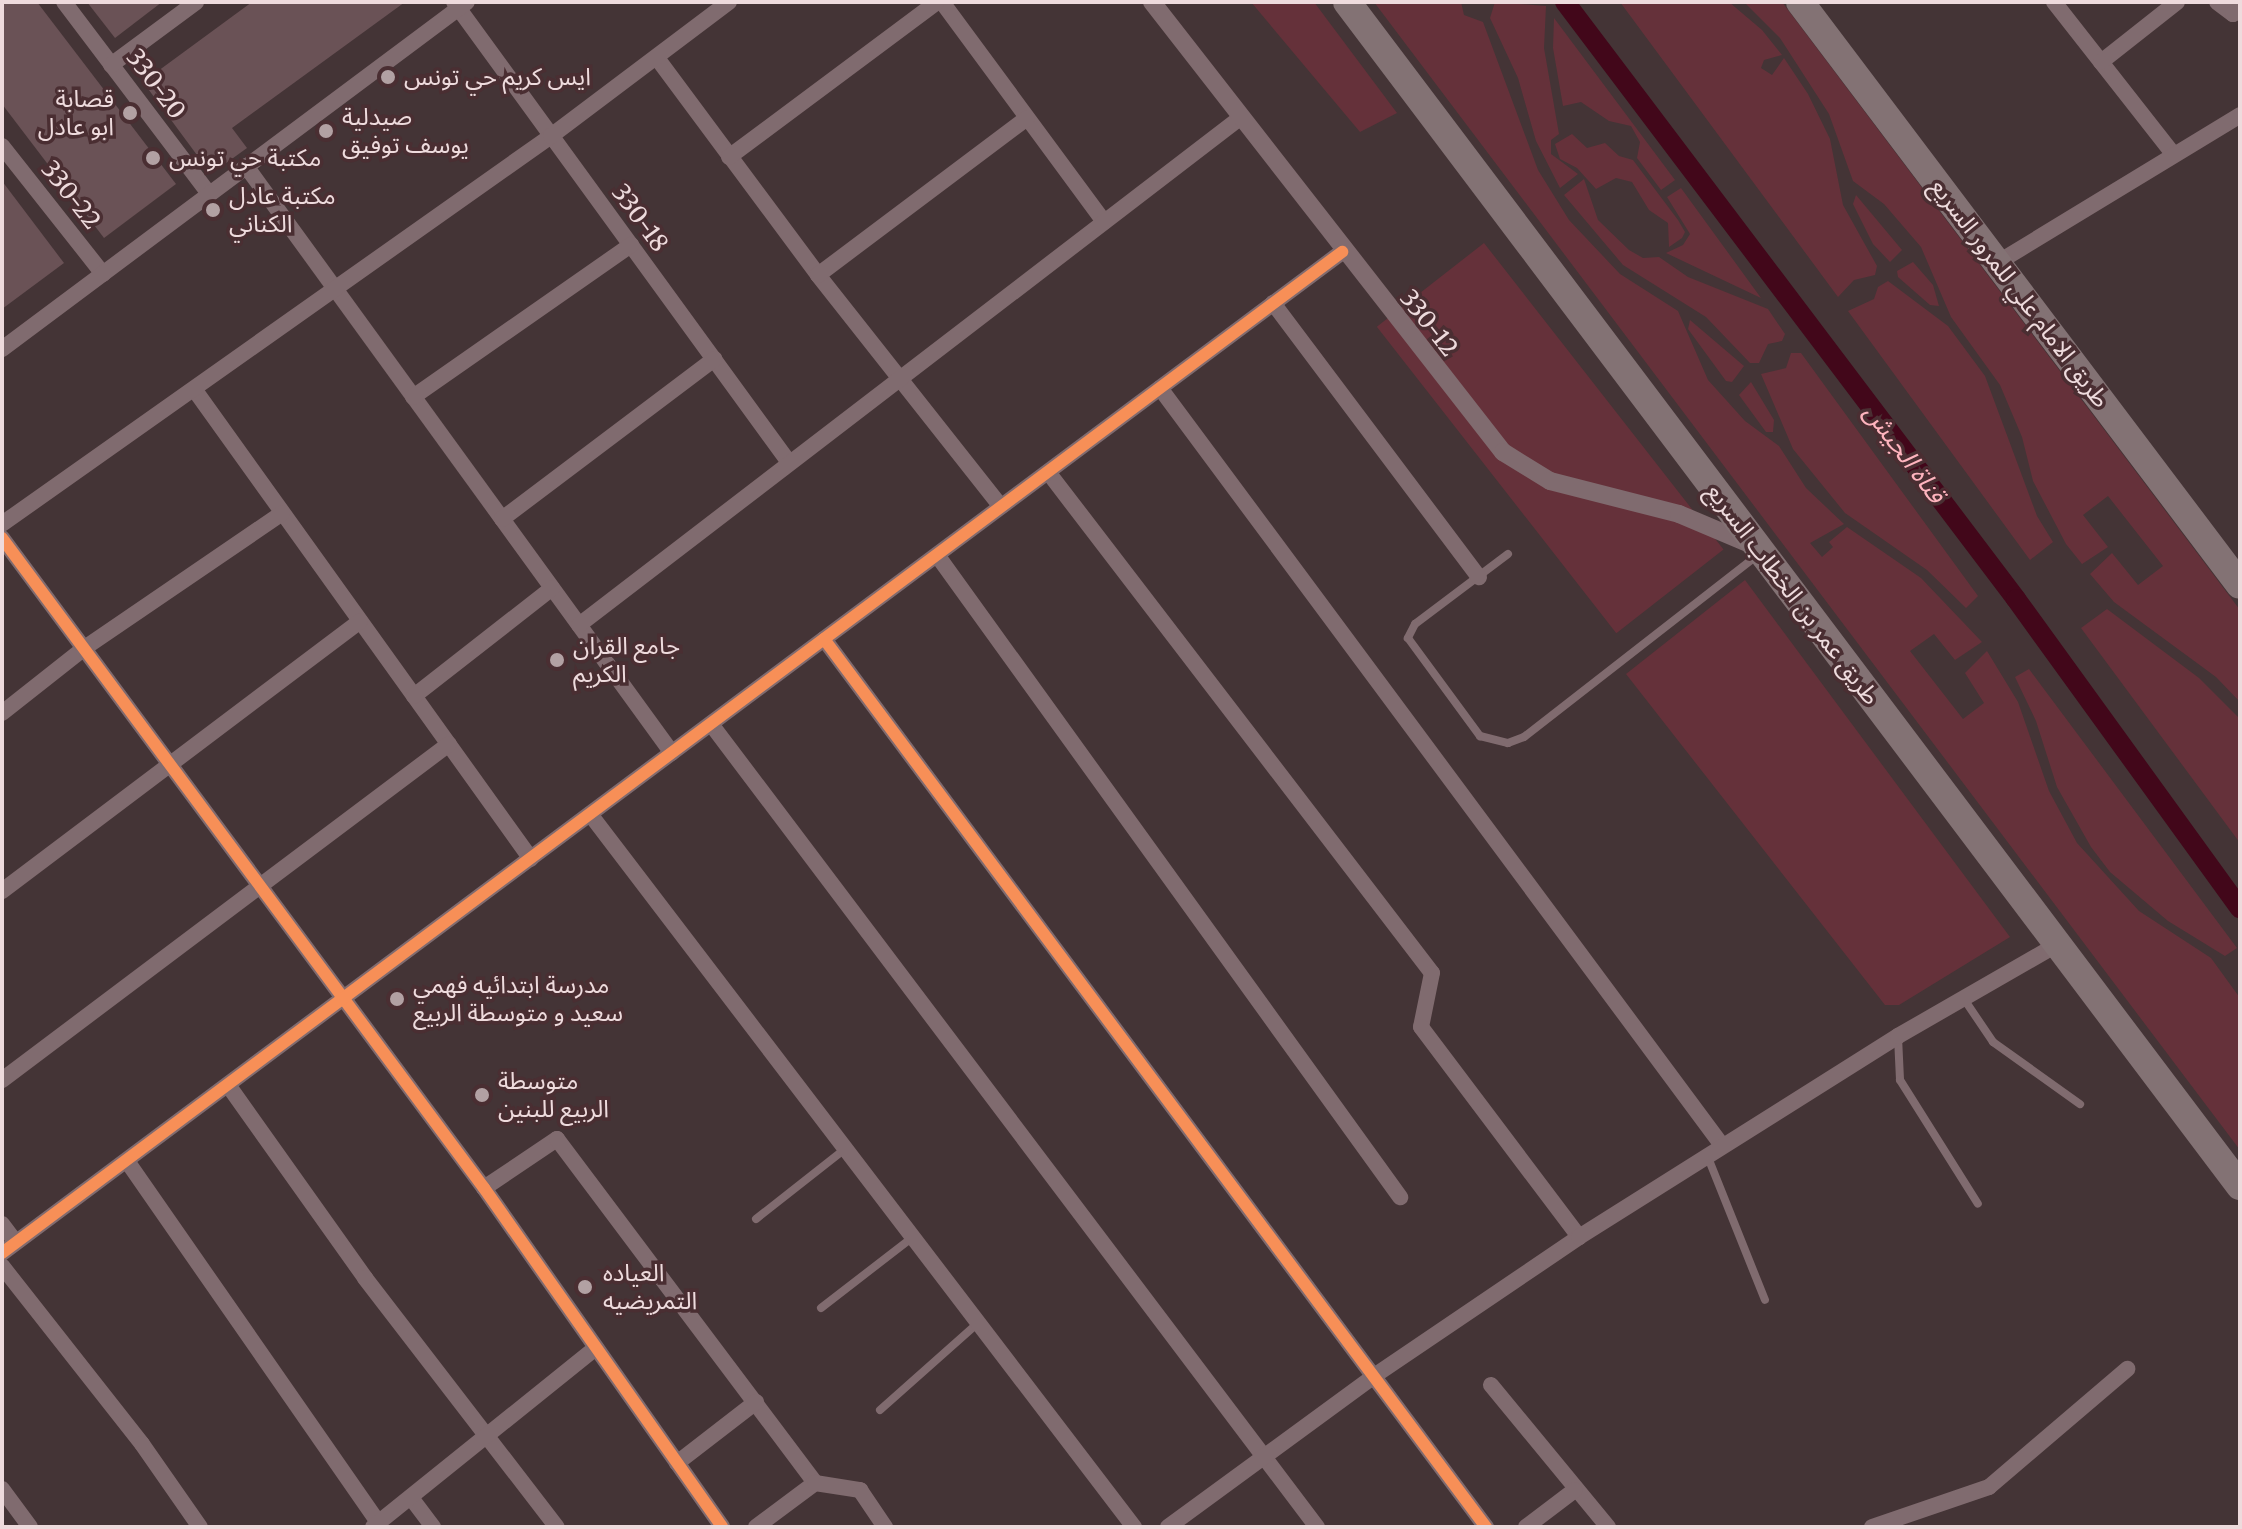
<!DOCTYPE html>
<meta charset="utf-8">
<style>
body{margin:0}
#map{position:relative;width:2242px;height:1529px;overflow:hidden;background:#443436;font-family:Merriweather,"Noto Sans Arabic",serif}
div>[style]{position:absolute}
.green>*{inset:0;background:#65313a;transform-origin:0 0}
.canal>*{height:20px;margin:-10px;padding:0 10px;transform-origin:10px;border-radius:10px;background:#42071a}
.building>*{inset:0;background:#6a5256}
.service>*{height:8px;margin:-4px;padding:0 4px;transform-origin:4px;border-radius:4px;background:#806b6f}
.minor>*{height:16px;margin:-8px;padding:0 8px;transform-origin:8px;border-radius:8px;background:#806b6f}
.tertiary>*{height:18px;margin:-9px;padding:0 9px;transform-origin:9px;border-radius:9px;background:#806b6f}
.motorway>*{height:28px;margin:-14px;padding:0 14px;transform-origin:14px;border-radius:14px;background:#837274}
.cycleway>*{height:12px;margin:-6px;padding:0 6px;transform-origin:6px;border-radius:6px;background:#f78f57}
.dots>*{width:22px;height:22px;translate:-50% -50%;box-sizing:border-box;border:4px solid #4a2e32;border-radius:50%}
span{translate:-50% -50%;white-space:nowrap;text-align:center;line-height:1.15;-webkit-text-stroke:7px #4a2e32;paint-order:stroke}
.poi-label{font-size:24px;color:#eedbdd}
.left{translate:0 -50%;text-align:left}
.right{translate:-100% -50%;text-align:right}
.street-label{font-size:24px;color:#eedbdd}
.water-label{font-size:26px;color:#feb4be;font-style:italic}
.frame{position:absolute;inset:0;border:4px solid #eedbdd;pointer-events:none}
</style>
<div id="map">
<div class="green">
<div style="clip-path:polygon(1251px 2px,1314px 2px,1397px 113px,1360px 132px)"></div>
<div style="clip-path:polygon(1374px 2px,1461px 2px,1464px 15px,1483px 22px,1538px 170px,1569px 220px,1620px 274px,1678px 311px,1708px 380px,1745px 421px,1779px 446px,1806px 488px,1844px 524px,1810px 543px,1822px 557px,1833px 547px,1829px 542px,1847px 527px,1921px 578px,1982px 642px,1955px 660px,1934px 634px,1910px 651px,1963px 719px,1984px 703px,1965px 673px,1987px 651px,2018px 702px,2049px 791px,2077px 843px,2139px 911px,2211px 958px,2240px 998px,2240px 1150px)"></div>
<div style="clip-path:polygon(1495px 2px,1546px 6px,1544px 48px,1559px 134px,1551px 140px,1551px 154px,1578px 174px,1560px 188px,1536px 141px,1518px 78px,1490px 18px)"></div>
<div style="clip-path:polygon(1620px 2px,1729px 2px,1762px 30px,1782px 55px,1764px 60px,1761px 68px,1772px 75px,1784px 58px,1808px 94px,1830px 139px,1843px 205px,1877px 266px,1875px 275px,1854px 280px,1838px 297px)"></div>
<div style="clip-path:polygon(1744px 2px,1782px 2px,2240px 610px,2240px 702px,2216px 677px,2114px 602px,2090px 574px,2112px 553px,2138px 585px,2163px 566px,2108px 496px,2083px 515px,2108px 547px,2082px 564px,2066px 544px,2033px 481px,2022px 437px,2000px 385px,1951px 317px,1921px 247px,1884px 204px,1853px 181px,1829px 114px,1780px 38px)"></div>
<div style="clip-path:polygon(1554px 18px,1675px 180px,1661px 190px,1637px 158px,1640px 142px,1631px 126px,1609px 121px,1581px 102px,1563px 106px,1553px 48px)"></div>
<div style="clip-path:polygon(1572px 134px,1587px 148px,1605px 143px,1619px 156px,1633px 160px,1678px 220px,1685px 232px,1682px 238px,1669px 247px,1668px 223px,1649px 210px,1632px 182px,1616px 178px,1596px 189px,1577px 168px,1560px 159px,1555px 144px)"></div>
<div style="clip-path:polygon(1584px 179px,1598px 220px,1629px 250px,1643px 258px,1659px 257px,1688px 277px,1768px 309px,1785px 334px,1782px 341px,1768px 344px,1759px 363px,1750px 363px,1706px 317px,1623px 265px,1564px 195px)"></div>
<div style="clip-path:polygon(1681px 188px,1761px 298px,1666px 253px,1683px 245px,1690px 234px,1667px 197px)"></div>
<div style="clip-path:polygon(1856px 195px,1902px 250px,1890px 262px,1873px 244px,1853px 204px)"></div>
<div style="left:1484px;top:243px;width:389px;height:136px;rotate:52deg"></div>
<div style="clip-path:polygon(1913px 262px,1933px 285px,1939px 306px,1930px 305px,1898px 277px,1897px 271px)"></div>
<div style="clip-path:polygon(1888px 281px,1948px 326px,1985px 376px,2037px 516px,2053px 542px,2030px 560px,1848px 311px,1874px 299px,1878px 287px)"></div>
<div style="clip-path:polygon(1690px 320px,1744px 366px,1732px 382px,1726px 381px,1688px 329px)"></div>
<div style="clip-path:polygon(1791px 353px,1801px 353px,1978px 596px,1966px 608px,1927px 570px,1845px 513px,1793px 449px,1761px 374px,1786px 368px)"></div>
<div style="clip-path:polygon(1751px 382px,1774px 420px,1773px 432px,1766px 432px,1739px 395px)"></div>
<div style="clip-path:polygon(1745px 580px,2010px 937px,1899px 1005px,1885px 1005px,1626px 674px)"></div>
<div style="clip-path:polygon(2107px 609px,2199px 678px,2240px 719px,2240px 843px,2081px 628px)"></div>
<div style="clip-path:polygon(2029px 669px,2237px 948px,2225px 956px,2168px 921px,2110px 872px,2091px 847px,2057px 787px,2036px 721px,2015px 677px)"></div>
</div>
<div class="canal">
<div style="left:1565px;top:2px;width:748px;rotate:52.93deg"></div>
<div style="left:2016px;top:599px;width:382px;rotate:54.1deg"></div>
</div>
<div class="building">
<div style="clip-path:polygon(2px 2px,37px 2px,176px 184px,104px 238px,2px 104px)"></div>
<div style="clip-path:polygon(87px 2px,162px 2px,115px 38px)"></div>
<div style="clip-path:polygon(252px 2px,405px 2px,232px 128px,247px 148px,211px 174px,143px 82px)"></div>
<div style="clip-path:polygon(2px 181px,64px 263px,2px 309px)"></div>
</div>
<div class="service">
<div style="left:1508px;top:554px;width:116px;rotate:143deg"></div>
<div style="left:1415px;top:624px;width:16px;rotate:117deg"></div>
<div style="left:1408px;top:638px;width:122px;rotate:53.7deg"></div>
<div style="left:1480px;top:736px;width:29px;rotate:14deg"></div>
<div style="left:1508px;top:743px;width:17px;rotate:-21deg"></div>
<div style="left:1524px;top:737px;width:296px;rotate:-37.9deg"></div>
<div style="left:1964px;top:999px;width:52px;rotate:56deg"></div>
<div style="left:1993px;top:1042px;width:107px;rotate:35.5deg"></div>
<div style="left:1898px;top:1037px;width:43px;rotate:87.3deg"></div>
<div style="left:1900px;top:1080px;width:146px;rotate:57.8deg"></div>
<div style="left:1707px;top:1155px;width:156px;rotate:68.2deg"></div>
<div style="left:756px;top:1219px;width:113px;rotate:-38.2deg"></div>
<div style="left:821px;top:1308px;width:116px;rotate:-37.7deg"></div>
<div style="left:880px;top:1410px;width:131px;rotate:-41.6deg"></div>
</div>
<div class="minor">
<div style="left:64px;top:2px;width:241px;rotate:52.9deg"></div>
<div style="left:454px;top:2px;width:568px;rotate:53.96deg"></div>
<div style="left:942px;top:2px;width:273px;rotate:53.6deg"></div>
<div style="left:2054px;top:2px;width:194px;rotate:51.9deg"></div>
<div style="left:2217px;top:2px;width:20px;rotate:37deg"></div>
<div style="left:2233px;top:14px;width:9px;rotate:-36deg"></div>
<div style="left:657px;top:58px;width:270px;rotate:53.4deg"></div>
<div style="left:818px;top:275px;width:295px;rotate:51.7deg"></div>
<div style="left:2101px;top:62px;width:97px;rotate:-38.3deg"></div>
<div style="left:111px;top:65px;width:106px;rotate:-36.5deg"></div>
<div style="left:2px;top:146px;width:163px;rotate:51.7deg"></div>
<div style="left:729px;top:157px;width:259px;rotate:-36.7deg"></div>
<div style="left:246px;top:166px;width:725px;rotate:54.03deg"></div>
<div style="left:1997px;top:263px;width:285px;rotate:-31.3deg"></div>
<div style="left:818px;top:275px;width:261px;rotate:-36.9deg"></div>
<div style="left:1273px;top:303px;width:343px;rotate:53.1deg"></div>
<div style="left:2px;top:349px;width:580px;rotate:-36.73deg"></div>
<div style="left:1160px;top:388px;width:941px;rotate:53.42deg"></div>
<div style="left:194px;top:389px;width:578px;rotate:54.36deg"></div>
<div style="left:413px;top:397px;width:266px;rotate:-34.9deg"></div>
<div style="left:1048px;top:472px;width:631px;rotate:52.53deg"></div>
<div style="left:1432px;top:973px;width:55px;rotate:101.5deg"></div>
<div style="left:1421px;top:1027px;width:263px;rotate:53deg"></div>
<div style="left:502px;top:519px;width:266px;rotate:-37deg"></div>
<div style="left:2px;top:524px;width:672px;rotate:-35.25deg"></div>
<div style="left:551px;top:136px;width:223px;rotate:-37deg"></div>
<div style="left:2px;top:538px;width:809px;rotate:53.44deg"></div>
<div style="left:484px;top:1188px;width:414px;rotate:54.9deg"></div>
<div style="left:937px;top:555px;width:792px;rotate:54.2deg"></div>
<div style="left:579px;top:625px;width:833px;rotate:-37.49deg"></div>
<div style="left:824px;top:639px;width:1108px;rotate:53.3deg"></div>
<div style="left:414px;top:696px;width:175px;rotate:-38deg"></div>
<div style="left:2px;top:713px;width:103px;rotate:-38.3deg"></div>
<div style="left:83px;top:649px;width:241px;rotate:-34.3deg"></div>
<div style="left:711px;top:724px;width:1006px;rotate:52.96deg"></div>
<div style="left:590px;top:814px;width:897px;rotate:52.66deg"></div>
<div style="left:2px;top:891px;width:448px;rotate:-37deg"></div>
<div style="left:2px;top:1080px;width:559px;rotate:-36.93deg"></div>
<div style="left:228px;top:1085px;width:237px;rotate:54.6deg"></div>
<div style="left:365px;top:1278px;width:314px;rotate:52.4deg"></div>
<div style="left:127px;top:1161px;width:441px;rotate:55.2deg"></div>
<div style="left:484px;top:1188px;width:88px;rotate:-33.9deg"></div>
<div style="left:557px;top:1139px;width:430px;rotate:53.1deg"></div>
<div style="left:2px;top:1224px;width:21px;rotate:53deg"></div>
<div style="left:2px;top:1253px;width:1673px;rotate:-36.76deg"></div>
<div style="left:2px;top:1266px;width:226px;rotate:51.8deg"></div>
<div style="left:142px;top:1444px;width:101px;rotate:55.1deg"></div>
<div style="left:1491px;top:1385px;width:184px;rotate:50.5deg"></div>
<div style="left:677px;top:1463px;width:100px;rotate:-37.7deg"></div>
<div style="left:2px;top:1489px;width:47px;rotate:53.6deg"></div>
<div style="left:412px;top:1499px;width:35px;rotate:53deg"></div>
<div style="left:373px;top:1527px;width:286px;rotate:-38.8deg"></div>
<div style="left:756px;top:1527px;width:74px;rotate:-36.7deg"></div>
<div style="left:815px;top:1483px;width:46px;rotate:8.8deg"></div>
<div style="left:860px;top:1490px;width:45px;rotate:56deg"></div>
<div style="left:1168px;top:1527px;width:255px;rotate:-36.2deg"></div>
<div style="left:1374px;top:1376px;width:248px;rotate:-34.1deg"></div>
<div style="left:1579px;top:1237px;width:377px;rotate:-32.2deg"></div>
<div style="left:1898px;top:1036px;width:185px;rotate:-29.9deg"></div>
<div style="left:1526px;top:1527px;width:61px;rotate:-37.1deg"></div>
<div style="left:1872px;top:1527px;width:124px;rotate:-18.9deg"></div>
<div style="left:1989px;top:1487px;width:182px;rotate:-40.5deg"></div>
</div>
<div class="tertiary">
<div style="left:1152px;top:2px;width:571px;rotate:52.05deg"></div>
<div style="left:1503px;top:452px;width:55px;rotate:31.7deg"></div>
<div style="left:1550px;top:481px;width:133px;rotate:14.3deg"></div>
<div style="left:1679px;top:514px;width:77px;rotate:22.9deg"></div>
</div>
<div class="motorway">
<div style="left:1347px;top:2px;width:1483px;rotate:52.98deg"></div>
<div style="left:1800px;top:2px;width:730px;rotate:52.96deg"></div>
</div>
<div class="cycleway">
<div style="left:2px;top:538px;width:809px;rotate:53.44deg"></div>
<div style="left:484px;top:1188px;width:414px;rotate:54.9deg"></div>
<div style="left:824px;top:639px;width:1108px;rotate:53.3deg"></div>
<div style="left:2px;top:1253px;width:1673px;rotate:-36.76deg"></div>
</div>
<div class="dots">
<div style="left:388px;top:77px;background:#b2a1a3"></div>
<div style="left:130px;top:113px;background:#b2a1a3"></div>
<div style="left:326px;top:131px;background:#b2a1a3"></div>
<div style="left:153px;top:158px;background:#b2a1a3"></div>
<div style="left:213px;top:210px;background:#b2a1a3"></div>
<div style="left:557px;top:660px;background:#b2a1a3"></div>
<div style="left:397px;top:999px;background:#b2a1a3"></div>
<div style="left:482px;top:1095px;background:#b2a1a3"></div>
<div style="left:585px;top:1287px;background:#b2a1a3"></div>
</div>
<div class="poi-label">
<span class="left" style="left:404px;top:77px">ايس كريم حي تونس</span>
<span class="right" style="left:114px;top:113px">قصابة<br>ابو عادل</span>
<span class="left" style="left:342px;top:131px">صيدلية<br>يوسف توفيق</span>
<span class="left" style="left:169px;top:158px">مكتبة حي تونس</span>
<span class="left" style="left:229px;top:210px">مكتبة عادل<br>الكناني</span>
<span class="left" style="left:573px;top:660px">جامع القران<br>الكريم</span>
<span class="left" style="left:413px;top:999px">مدرسة ابتدائيه فهمي<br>سعيد و متوسطة الربيع</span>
<span class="left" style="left:498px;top:1095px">متوسطة<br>الربيع للبنين</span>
<span class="left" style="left:603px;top:1287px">العياده<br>التمريضيه</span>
</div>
<div class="street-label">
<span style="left:156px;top:84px;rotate:53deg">330-20</span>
<span style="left:71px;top:195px;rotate:52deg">330-22</span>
<span style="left:640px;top:218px;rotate:54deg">330-18</span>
<span style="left:2020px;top:293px;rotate:53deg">طريق الامام علي للمرور السريع</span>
<span style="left:1429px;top:323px;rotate:52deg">330-12</span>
<span style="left:1793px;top:594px;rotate:53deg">طريق عمر بن الخطاب السريع</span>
</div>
<div class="water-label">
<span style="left:1905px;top:453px;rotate:53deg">قناة الجيش</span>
</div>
<div class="frame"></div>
</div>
